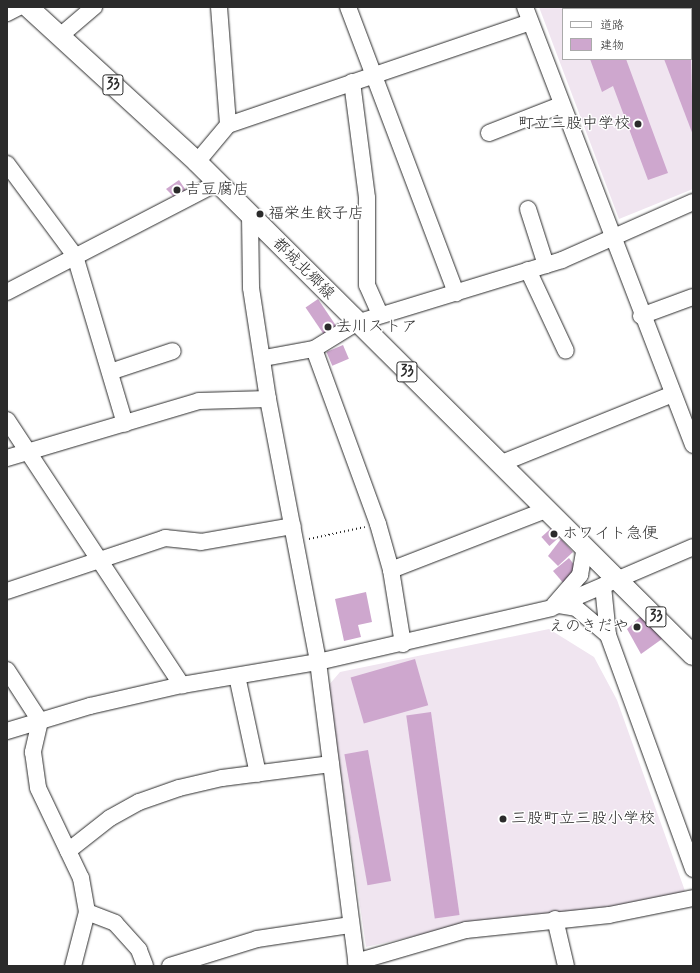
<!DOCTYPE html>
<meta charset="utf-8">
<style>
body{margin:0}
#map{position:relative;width:700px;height:973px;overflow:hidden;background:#fff;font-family:Mynerve,"Klee One",sans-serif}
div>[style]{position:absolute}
.built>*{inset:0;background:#f0e5f0}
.building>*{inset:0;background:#cea7ce;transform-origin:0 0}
.path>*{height:2px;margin-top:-1px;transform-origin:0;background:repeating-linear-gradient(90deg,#2b2b2b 0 1px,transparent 0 4px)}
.roads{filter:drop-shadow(0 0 1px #2b2b2b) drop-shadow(0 0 1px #2b2b2b)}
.minor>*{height:16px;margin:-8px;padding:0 8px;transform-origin:8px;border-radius:8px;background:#fff}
.major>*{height:20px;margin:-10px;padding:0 10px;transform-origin:10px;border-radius:10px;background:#fff}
.dots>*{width:11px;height:11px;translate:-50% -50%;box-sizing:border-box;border:2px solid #fff;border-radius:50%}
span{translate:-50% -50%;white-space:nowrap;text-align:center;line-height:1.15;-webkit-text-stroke:3px #fff;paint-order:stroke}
.shield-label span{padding:1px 3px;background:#fff;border:1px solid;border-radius:3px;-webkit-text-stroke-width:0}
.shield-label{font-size:15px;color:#2b2b2b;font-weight:700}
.poi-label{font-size:16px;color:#2b2b2b}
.right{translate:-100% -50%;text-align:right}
.left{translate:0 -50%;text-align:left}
.street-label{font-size:16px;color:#2b2b2b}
.frame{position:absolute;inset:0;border:8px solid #2b2b2b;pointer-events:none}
.legend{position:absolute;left:562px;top:8px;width:130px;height:52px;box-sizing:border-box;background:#fff;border:1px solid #aaa;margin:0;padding:5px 7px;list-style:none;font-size:12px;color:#2b2b2b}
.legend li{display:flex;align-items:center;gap:8px;height:20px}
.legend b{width:20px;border:1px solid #aaa}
</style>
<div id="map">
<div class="built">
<div style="clip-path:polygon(evenodd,539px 7px,693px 7px,693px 189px,619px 219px,539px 7px,563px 9px,691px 9px,691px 59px,563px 59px,563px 9px)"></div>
<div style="clip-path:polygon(549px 629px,594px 657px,617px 700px,685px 891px,682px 895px,614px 906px,464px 925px,366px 947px,328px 686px,340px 672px)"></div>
</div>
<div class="building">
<div style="left:645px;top:7px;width:26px;height:2px"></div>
<div style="clip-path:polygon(590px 59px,626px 59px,668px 173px,648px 180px,613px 86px,602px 92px)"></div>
<div style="clip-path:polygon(664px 59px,691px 59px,693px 135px)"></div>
<div style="clip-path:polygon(179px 180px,187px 192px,176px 199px,166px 189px)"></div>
<div style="left:318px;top:299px;width:37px;height:15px;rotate:56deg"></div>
<div style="left:343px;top:345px;width:15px;height:18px;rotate:67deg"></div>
<div style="left:557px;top:523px;width:12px;height:21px;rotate:48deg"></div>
<div style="clip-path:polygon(561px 539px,573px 552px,558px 566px,548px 556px)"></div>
<div style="clip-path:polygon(569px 558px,578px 570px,565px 585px,553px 571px)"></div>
<div style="clip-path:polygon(366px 592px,372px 622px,358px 625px,361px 637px,344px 641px,335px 599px)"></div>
<div style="clip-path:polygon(641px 616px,662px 639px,641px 654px,627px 629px)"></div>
<div style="left:415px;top:659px;width:48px;height:67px;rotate:74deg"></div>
<div style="left:431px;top:712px;width:205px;height:25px;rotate:82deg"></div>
<div style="left:368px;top:750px;width:133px;height:24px;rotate:80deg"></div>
</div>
<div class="path">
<div style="left:309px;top:539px;width:57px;rotate:-12.1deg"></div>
</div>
<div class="roads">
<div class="minor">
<div style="left:219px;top:7px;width:118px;rotate:85.6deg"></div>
<div style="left:348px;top:7px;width:306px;rotate:69.3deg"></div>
<div style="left:525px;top:7px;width:469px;rotate:69deg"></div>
<div style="left:7px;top:13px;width:13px;rotate:-27deg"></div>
<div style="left:60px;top:36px;width:45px;rotate:-40.5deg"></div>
<div style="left:352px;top:82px;width:117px;rotate:82.6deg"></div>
<div style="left:367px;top:198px;width:87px;rotate:90deg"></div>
<div style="left:367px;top:285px;width:32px;rotate:66deg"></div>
<div style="left:489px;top:133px;width:77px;rotate:-21.3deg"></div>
<div style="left:197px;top:162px;width:48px;rotate:-50deg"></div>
<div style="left:228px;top:125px;width:319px;rotate:-18.8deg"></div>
<div style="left:7px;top:164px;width:114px;rotate:53.5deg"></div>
<div style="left:75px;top:256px;width:175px;rotate:73.4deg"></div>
<div style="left:528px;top:209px;width:59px;rotate:72.2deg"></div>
<div style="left:250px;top:215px;width:73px;rotate:89.2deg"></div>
<div style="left:251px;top:288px;width:112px;rotate:81.3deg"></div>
<div style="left:268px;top:399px;width:268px;rotate:79.2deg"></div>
<div style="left:318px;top:662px;width:306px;rotate:82.7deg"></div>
<div style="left:528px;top:270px;width:89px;rotate:64.9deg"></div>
<div style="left:7px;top:292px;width:237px;rotate:-27.4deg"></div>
<div style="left:641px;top:316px;width:55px;rotate:-20.1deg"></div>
<div style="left:314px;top:349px;width:186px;rotate:69.9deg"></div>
<div style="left:378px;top:524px;width:48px;rotate:74.2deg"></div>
<div style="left:391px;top:570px;width:75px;rotate:80.8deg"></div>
<div style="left:264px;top:358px;width:51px;rotate:-10.2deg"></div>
<div style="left:314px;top:349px;width:49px;rotate:-31.8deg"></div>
<div style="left:356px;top:323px;width:215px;rotate:-17deg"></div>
<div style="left:562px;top:260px;width:143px;rotate:-23.9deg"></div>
<div style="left:110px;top:372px;width:66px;rotate:-18.4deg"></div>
<div style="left:7px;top:420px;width:318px;rotate:56.6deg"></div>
<div style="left:7px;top:458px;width:200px;rotate:-16.5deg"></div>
<div style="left:199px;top:401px;width:69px;rotate:-1.7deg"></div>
<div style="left:502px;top:463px;width:184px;rotate:-22deg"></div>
<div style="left:391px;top:570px;width:168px;rotate:-21.2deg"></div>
<div style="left:603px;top:586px;width:49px;rotate:84.2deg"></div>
<div style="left:608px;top:635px;width:249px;rotate:70deg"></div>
<div style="left:7px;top:591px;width:167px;rotate:-18.5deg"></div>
<div style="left:165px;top:538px;width:36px;rotate:6deg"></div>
<div style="left:201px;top:542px;width:93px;rotate:-9.9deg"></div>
<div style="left:554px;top:605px;width:40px;rotate:-49deg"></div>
<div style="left:580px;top:575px;width:29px;rotate:-80deg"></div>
<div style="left:559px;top:605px;width:17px;rotate:10deg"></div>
<div style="left:576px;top:608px;width:42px;rotate:40.2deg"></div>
<div style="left:7px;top:670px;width:61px;rotate:57.1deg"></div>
<div style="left:40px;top:721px;width:32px;rotate:103deg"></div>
<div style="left:33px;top:752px;width:36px;rotate:82deg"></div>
<div style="left:38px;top:788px;width:100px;rotate:64.5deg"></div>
<div style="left:81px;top:878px;width:35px;rotate:80deg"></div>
<div style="left:87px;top:912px;width:56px;rotate:104.5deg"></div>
<div style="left:237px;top:676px;width:100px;rotate:77.9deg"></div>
<div style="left:7px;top:731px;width:87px;rotate:-16.8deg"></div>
<div style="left:90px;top:706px;width:94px;rotate:-12.9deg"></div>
<div style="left:182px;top:685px;width:138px;rotate:-9.6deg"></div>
<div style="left:318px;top:662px;width:239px;rotate:-13deg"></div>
<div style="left:551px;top:608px;width:155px;rotate:-23.2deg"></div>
<div style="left:68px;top:851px;width:53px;rotate:-38.2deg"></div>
<div style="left:110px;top:818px;width:33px;rotate:-29deg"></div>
<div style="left:139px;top:802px;width:42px;rotate:-19.3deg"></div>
<div style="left:179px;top:788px;width:44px;rotate:-13.1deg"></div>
<div style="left:222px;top:778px;width:110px;rotate:-7.3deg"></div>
<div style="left:87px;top:912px;width:30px;rotate:21deg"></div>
<div style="left:115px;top:923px;width:36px;rotate:48deg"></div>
<div style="left:139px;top:950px;width:17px;rotate:69deg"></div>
<div style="left:555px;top:919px;width:48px;rotate:76.8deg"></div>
<div style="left:356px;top:962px;width:115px;rotate:-16.2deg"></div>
<div style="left:466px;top:930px;width:144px;rotate:-6deg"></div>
<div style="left:609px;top:915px;width:86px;rotate:-11.4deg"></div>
<div style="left:170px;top:966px;width:91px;rotate:-17.2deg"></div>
<div style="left:257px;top:939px;width:95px;rotate:-8.5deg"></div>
</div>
<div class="major">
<div style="left:28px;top:7px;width:229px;rotate:42.5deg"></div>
<div style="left:197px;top:162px;width:699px;rotate:44.83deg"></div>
</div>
</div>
<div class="dots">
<div style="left:638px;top:124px;background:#2b2b2b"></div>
<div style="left:177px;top:190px;background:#2b2b2b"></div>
<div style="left:260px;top:214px;background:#2b2b2b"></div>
<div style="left:328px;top:327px;background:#2b2b2b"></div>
<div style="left:554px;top:534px;background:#2b2b2b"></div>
<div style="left:637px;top:627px;background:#2b2b2b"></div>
<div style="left:503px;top:819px;background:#2b2b2b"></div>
</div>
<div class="shield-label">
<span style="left:113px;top:85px">33</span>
<span style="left:407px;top:372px">33</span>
<span style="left:656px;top:617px">33</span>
</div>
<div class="poi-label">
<span class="right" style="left:630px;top:124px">町立三股中学校</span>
<span class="left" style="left:185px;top:190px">吉豆腐店</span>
<span class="left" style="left:268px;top:214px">福栄生餃子店</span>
<span class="left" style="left:336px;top:327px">去川ストア</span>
<span class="left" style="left:562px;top:534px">ホワイト急便</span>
<span class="right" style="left:629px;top:627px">えのきだや</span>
<span class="left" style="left:511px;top:819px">三股町立三股小学校</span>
</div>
<div class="street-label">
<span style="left:303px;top:269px;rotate:45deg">都城北郷線</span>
</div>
<div class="frame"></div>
<ul class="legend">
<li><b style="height:5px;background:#fff"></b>道路</li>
<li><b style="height:11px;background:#cea7ce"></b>建物</li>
</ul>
</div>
